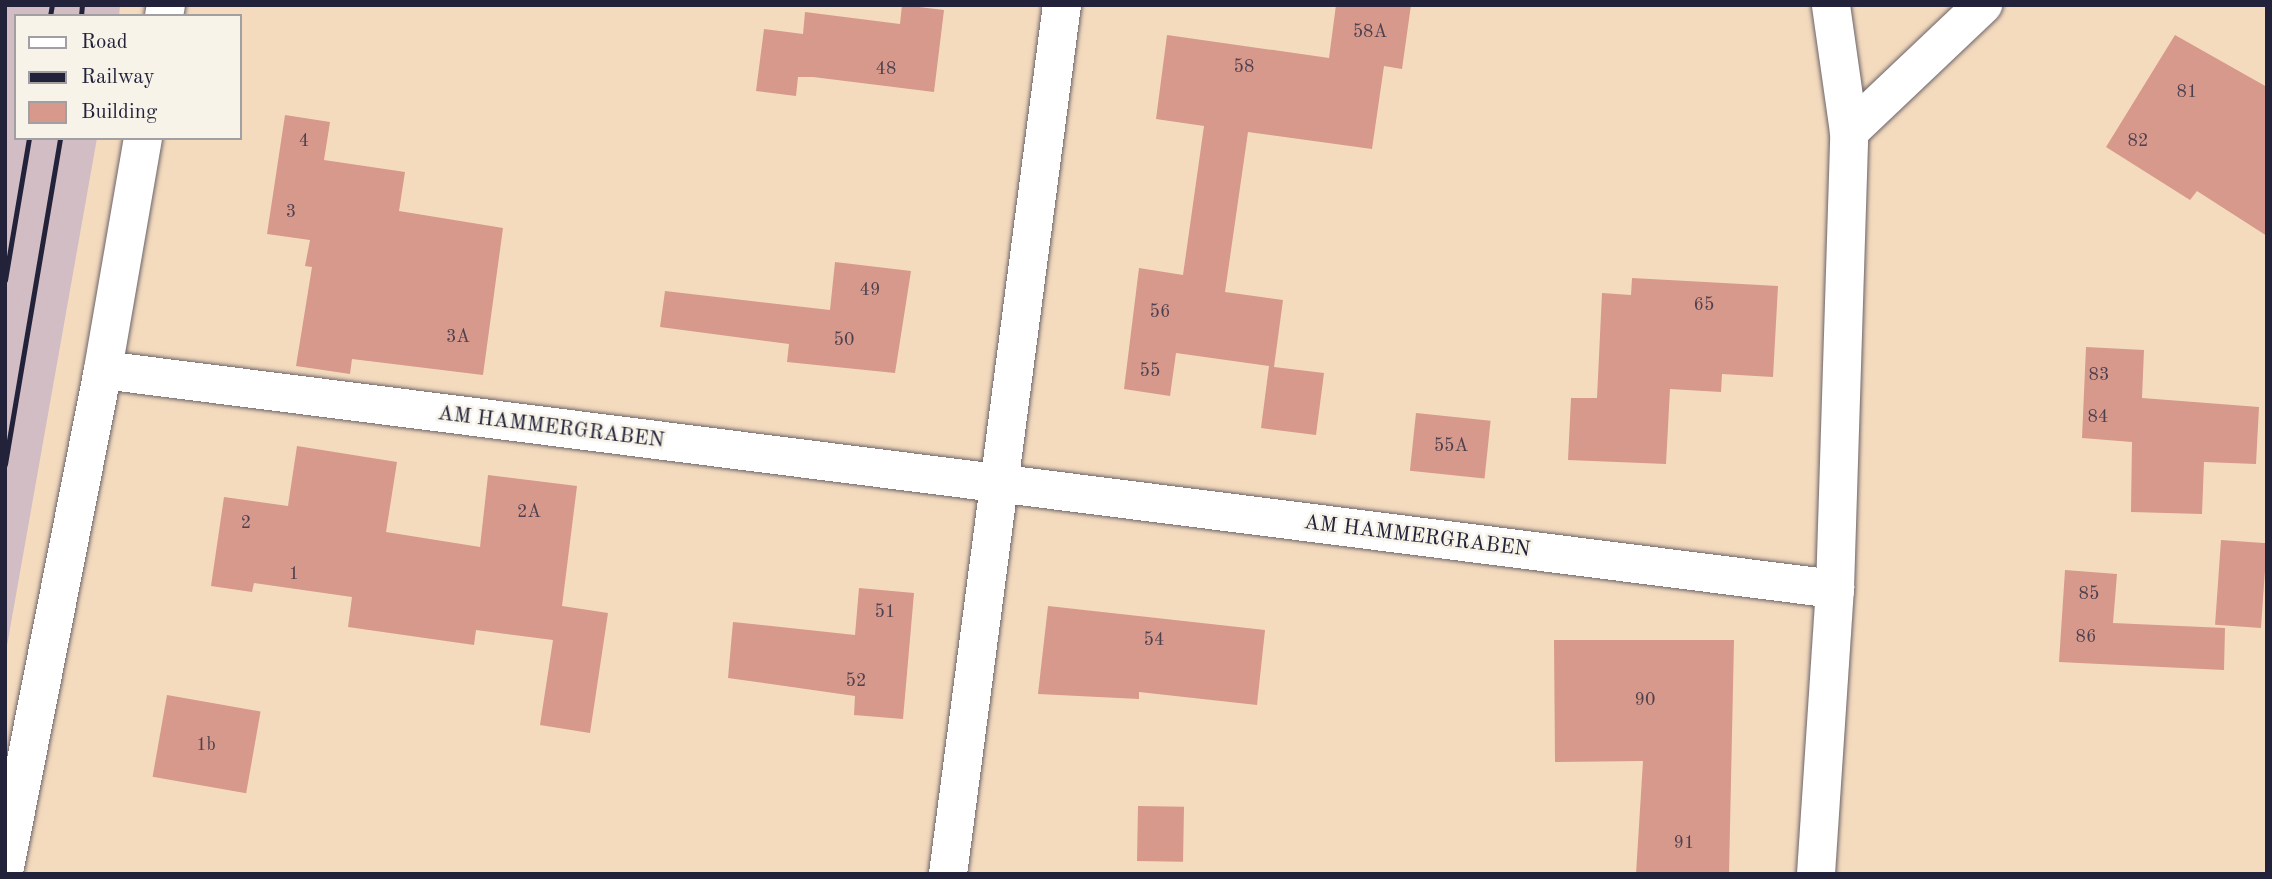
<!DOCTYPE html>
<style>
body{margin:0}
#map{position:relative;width:2272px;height:879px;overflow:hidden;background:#f4dbbe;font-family:"Old Standard TT",serif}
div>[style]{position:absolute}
.industrial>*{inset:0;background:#d2bdc5}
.building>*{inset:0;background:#d6998b;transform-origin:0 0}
.roads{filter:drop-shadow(0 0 2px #6c6369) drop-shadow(0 0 2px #6c6369)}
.minor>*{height:38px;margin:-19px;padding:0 19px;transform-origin:19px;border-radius:19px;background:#fff}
.rail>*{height:5px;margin:-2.5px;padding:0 2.5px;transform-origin:2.5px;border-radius:2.5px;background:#22223b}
span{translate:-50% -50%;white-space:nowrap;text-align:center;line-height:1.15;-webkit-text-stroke:5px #f7f3e8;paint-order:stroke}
.number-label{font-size:18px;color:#4f404f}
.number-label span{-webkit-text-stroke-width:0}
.street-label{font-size:21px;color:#22223b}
.frame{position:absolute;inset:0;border:7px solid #22223b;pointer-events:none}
.legend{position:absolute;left:14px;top:14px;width:228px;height:126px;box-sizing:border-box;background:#f7f3e8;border:2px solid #a29fa3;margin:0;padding:9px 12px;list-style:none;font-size:21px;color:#22223b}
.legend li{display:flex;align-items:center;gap:14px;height:35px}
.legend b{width:35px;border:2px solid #a29fa3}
</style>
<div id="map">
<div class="industrial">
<div style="clip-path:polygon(5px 5px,120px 5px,119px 16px,16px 16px,16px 138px,97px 138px,5px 657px)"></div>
</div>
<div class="building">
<div style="clip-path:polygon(902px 5px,944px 10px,934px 92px,813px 77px,798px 77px,796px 96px,756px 91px,764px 29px,803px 34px,805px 12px,900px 24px)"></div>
<div style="clip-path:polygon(1336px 5px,1411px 5px,1402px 69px,1384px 66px,1372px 149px,1248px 132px,1225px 292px,1283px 300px,1274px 367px,1324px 373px,1316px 435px,1261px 428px,1269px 366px,1176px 353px,1170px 396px,1124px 389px,1139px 268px,1183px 275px,1204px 126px,1156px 119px,1167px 35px,1329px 58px)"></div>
<div style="clip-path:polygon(2175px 35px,2267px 87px,2267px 236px,2197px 191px,2190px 200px,2106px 147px)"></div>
<div style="clip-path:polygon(285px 115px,330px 122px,324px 160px,405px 172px,399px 211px,503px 228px,483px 375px,352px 359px,350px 374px,296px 366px,312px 267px,305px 266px,310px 240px,267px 234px)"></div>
<div style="clip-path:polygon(835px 262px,911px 271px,895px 373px,787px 362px,789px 344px,660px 327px,665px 291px,830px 310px)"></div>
<div style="clip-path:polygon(1632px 278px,1778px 286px,1773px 377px,1722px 374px,1721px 392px,1670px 389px,1666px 464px,1568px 460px,1571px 398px,1597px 398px,1602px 293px,1631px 295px)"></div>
<div style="clip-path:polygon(2086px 347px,2144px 350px,2142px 398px,2259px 407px,2256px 464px,2204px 462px,2202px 514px,2131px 512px,2132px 442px,2082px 438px)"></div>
<div style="left:1416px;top:413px;width:75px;height:58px;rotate:6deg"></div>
<div style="clip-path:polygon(297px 446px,397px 462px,386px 532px,480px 547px,488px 475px,577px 486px,562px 606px,608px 613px,590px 733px,540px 725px,553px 640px,476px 630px,474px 645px,348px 627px,352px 597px,254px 583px,252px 592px,211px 586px,224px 497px,288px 506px)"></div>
<div style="left:2221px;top:540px;width:46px;height:85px;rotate:4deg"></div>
<div style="clip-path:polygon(2065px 570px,2117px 574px,2113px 623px,2225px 628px,2224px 670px,2059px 662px)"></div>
<div style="clip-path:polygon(859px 588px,914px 593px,903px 719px,854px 715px,855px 696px,728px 678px,733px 622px,855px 635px)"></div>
<div style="clip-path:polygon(1048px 606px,1265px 630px,1257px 705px,1139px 692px,1139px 699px,1038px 694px)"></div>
<div style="clip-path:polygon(1554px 640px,1734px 640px,1729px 874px,1636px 874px,1643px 761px,1555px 762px)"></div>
<div style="left:167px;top:695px;width:95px;height:83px;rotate:10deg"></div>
<div style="left:1138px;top:806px;width:46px;height:55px;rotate:1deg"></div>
</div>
<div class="roads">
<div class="minor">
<div style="left:164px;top:16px;width:11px;rotate:-80deg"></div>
<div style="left:1849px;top:132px;width:185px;rotate:-43.5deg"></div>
<div style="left:143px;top:138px;width:235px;rotate:99.8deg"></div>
<div style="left:103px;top:370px;width:1746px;rotate:7.21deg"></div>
<div style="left:5px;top:867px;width:507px;rotate:-78.85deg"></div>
<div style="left:948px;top:874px;width:876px;rotate:-82.53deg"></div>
<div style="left:1816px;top:874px;width:286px;rotate:-86.2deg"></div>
<div style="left:1835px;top:589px;width:457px;rotate:-88.2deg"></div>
<div style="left:1849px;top:132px;width:128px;rotate:-98.1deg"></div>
</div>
</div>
<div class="rail">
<div style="left:50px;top:16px;width:11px;rotate:-80deg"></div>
<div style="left:81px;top:16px;width:11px;rotate:-85deg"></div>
<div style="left:5px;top:280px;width:144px;rotate:-80.4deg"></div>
<div style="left:5px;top:464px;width:331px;rotate:-80.4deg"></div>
</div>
<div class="number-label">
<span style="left:1370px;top:32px">58A</span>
<span style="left:1244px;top:67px">58</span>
<span style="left:886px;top:69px">48</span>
<span style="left:2187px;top:92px">81</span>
<span style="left:304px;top:141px">4</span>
<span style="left:2138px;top:141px">82</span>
<span style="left:291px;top:212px">3</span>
<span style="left:870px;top:290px">49</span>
<span style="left:1704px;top:305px">65</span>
<span style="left:1160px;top:312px">56</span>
<span style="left:458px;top:337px">3A</span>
<span style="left:844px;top:340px">50</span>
<span style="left:1150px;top:371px">55</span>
<span style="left:2099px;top:375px">83</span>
<span style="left:2098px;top:417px">84</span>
<span style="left:1451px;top:446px">55A</span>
<span style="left:529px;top:512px">2A</span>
<span style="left:246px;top:523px">2</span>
<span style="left:294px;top:574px">1</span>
<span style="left:2089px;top:594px">85</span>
<span style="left:885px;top:612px">51</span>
<span style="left:2086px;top:637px">86</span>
<span style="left:1154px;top:640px">54</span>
<span style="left:856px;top:681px">52</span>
<span style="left:1645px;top:700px">90</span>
<span style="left:206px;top:745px">1b</span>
<span style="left:1684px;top:843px">91</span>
</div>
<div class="street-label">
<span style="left:551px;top:428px;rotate:7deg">AM HAMMERGRABEN</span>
<span style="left:1417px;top:537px;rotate:7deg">AM HAMMERGRABEN</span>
</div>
<div class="frame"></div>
<ul class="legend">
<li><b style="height:9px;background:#fff"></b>Road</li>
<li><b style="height:9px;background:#22223b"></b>Railway</li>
<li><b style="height:19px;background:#d6998b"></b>Building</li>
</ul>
</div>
